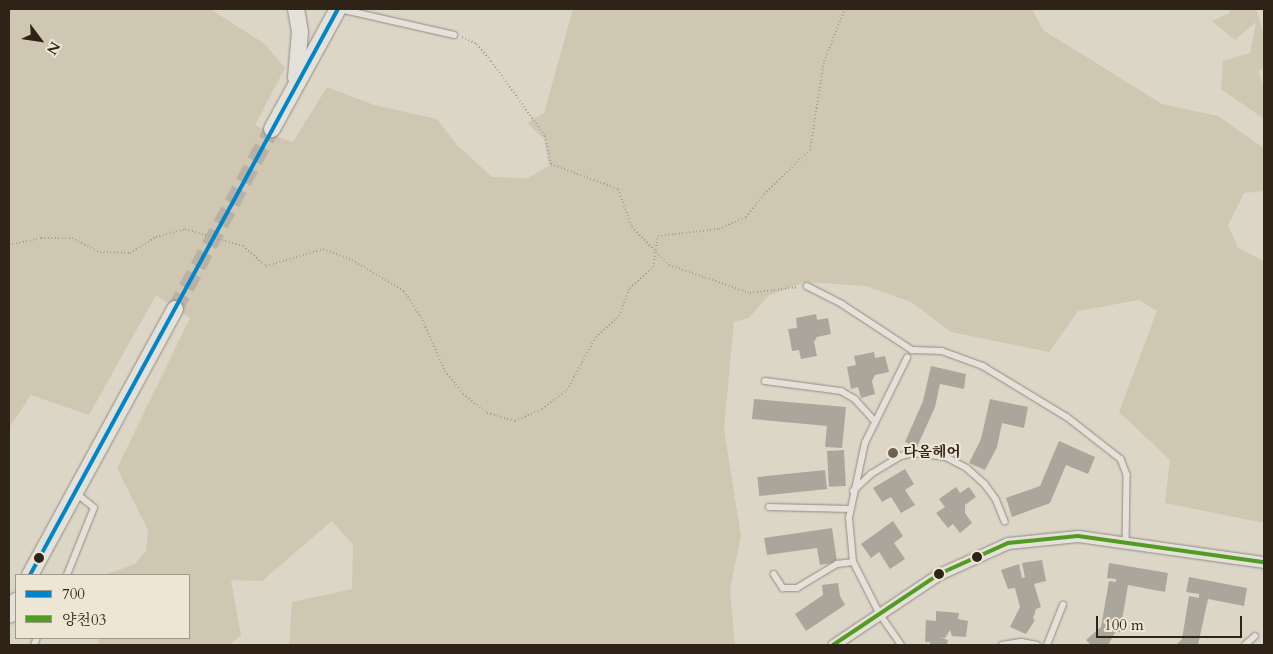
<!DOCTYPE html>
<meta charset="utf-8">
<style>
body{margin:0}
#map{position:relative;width:1273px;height:654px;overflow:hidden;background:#dcd6c7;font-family:Cardo,"Noto Serif KR",serif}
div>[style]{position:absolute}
.green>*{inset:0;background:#d0c7b2}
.building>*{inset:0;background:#aba69c;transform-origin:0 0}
.secondary-tunnel>*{height:16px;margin-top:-8px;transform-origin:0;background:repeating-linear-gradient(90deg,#b9b2a4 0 16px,transparent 0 24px)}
.path>*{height:2px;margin-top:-1px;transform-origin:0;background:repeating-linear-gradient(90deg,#a4a099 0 1px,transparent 0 3.5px)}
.roads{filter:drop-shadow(0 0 1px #918c82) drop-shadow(0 0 1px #918c82)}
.service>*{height:5.5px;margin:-2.75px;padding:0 2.75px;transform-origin:2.75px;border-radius:2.75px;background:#e4e1da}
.minor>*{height:11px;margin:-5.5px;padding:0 5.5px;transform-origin:5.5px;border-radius:5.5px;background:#e4e1da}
.secondary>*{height:16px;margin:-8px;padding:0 8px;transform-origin:8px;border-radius:8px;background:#e4e1da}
.bus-1>*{height:4px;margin:-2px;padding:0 2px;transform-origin:2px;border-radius:2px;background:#0085ca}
.bus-2>*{height:4px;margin:-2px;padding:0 2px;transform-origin:2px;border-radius:2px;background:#549b23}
.dots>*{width:14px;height:14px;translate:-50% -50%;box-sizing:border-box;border:2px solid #eee6d5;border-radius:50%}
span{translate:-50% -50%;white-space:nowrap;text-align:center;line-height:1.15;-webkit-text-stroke:4px #eee6d5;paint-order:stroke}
.poi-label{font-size:15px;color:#2f2216;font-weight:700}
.left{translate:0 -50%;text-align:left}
.frame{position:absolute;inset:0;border:10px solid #2f2216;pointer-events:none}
.legend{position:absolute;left:15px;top:574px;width:175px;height:65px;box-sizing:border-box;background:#eee6d5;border:1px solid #a29889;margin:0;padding:6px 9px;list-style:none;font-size:15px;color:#2f2216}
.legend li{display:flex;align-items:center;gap:10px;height:25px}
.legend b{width:25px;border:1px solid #a29889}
.north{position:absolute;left:15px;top:15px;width:50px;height:50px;-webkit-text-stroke:4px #eee6d5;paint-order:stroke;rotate:121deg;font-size:14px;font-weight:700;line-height:20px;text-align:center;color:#2f2216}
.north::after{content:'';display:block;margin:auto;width:18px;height:22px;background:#2f2216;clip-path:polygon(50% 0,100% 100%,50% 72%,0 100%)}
.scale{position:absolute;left:1096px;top:616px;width:146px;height:22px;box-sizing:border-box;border:2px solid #2f2216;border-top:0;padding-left:6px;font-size:15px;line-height:18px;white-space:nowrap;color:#2f2216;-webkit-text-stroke:4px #eee6d5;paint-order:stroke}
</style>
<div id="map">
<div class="green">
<div style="clip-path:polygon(9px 9px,210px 9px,265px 44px,285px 68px,255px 125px,271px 133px,192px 272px,273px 135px,293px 142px,327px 87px,374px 105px,437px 119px,456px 144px,492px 177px,528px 178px,549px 166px,544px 139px,527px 123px,544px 113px,573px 9px,1032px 9px,1043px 30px,1162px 104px,1218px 116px,1264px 148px,1264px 191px,1244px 193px,1228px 225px,1238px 248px,1264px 261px,1264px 523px,1165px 503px,1170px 460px,1119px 412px,1157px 311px,1139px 300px,1078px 311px,1049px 352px,951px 332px,911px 302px,866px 286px,806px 282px,768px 296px,749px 318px,734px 322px,724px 429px,741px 536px,730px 589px,735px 645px,289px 645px,292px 602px,352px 589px,353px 545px,332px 521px,262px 581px,231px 580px,241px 636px,229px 645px,99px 645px,98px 638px,189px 638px,189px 575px,104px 575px,135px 564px,146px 551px,148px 530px,117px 468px,190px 318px,156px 295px,89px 415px,31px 395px,9px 428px)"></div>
<div style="clip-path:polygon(1228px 9px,1256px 9px,1264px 35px,1264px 67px,1258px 72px,1264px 86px,1264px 119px,1221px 89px,1223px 61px,1250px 53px,1256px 22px,1235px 40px,1212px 21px,1230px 13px)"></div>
</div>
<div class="building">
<div style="clip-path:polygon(816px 314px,817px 320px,828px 318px,831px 334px,817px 337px,814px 342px,817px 356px,801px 359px,799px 350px,792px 351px,788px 329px,797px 328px,796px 318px)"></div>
<div style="clip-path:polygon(874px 352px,875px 358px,885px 356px,889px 372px,875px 375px,872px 381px,875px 394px,861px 398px,858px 387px,851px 389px,847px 367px,856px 365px,854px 356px)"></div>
<div style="clip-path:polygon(931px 366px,966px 374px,964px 389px,940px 384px,935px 407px,917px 447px,905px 442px,923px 401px)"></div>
<div style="clip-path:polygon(754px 399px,846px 407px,842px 448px,825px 447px,827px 426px,752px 419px)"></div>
<div style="clip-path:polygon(990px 399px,1028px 407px,1024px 428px,1002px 423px,997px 447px,985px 470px,969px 463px,981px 439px)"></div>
<div style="clip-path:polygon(1059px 441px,1095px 457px,1088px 474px,1066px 465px,1050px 503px,1012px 517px,1006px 498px,1040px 486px)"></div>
<div style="left:844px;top:450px;width:36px;height:17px;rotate:87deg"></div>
<div style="clip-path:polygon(905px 469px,914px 484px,905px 490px,915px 505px,901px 513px,891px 497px,882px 502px,873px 488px)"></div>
<div style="left:825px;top:470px;width:19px;height:68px;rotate:84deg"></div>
<div style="clip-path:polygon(956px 487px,960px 493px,969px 487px,976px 497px,965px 505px,965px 513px,972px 523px,960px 533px,953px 524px,948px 528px,936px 513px,945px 507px,939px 499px)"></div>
<div style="clip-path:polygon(893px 521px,903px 536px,894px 543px,905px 559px,890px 569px,879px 552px,871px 558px,861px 544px)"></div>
<div style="clip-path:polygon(832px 528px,837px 562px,820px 565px,817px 548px,767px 555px,764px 538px)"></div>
<div style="clip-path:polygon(1042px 560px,1046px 581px,1034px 584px,1041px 607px,1036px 609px,1033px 619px,1035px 620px,1026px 634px,1010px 627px,1020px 607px,1015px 588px,1008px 589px,1001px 570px,1019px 564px,1022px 578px,1025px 577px,1022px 563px)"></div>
<div style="clip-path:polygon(1109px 563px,1168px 573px,1165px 592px,1128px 585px,1120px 632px,1116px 631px,1108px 645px,1091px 645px,1086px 640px,1101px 627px,1109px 581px,1116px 582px,1116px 579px,1107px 578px)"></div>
<div style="clip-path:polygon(1189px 577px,1247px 588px,1244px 606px,1208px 599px,1198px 645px,1176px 645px,1182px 639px,1189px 596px,1199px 598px,1199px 594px,1186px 592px)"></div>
<div style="clip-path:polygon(838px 583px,840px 596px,845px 605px,806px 631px,795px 614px,823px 595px,822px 585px)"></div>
<div style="clip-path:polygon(936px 611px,959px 613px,958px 619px,968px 621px,966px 637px,952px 636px,950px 630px,945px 638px,939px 637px,948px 640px,947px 645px,930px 645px,930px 642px,925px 642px,926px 620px,936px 621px)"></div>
</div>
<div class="secondary-tunnel">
<div style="left:175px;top:309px;width:204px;rotate:-61.7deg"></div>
</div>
<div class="path">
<div style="left:462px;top:37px;width:17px;rotate:25deg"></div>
<div style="left:477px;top:44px;width:22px;rotate:51deg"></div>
<div style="left:491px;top:61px;width:92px;rotate:54.2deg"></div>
<div style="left:545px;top:136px;width:29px;rotate:78deg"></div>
<div style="left:551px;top:164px;width:72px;rotate:20.5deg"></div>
<div style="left:618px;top:189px;width:40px;rotate:69.8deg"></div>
<div style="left:632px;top:227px;width:53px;rotate:45.8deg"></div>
<div style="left:669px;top:265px;width:86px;rotate:19.1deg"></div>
<div style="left:750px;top:293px;width:49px;rotate:-7deg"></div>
<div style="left:9px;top:245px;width:33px;rotate:-12deg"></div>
<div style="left:41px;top:238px;width:31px"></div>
<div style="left:72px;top:238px;width:31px;rotate:27deg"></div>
<div style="left:100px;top:252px;width:30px;rotate:2deg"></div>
<div style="left:130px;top:253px;width:31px;rotate:-32deg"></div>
<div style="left:156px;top:237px;width:30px;rotate:-15deg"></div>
<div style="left:185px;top:229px;width:60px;rotate:16.3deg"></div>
<div style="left:243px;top:246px;width:30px;rotate:41deg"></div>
<div style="left:266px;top:266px;width:59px;rotate:-16.6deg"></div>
<div style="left:323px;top:249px;width:31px;rotate:21deg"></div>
<div style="left:352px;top:260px;width:61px;rotate:30.8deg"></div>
<div style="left:404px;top:291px;width:31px;rotate:57deg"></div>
<div style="left:421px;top:317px;width:59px;rotate:66deg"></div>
<div style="left:445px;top:371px;width:29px;rotate:52deg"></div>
<div style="left:463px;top:394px;width:31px;rotate:38deg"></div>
<div style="left:487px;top:413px;width:29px;rotate:16deg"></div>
<div style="left:515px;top:421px;width:30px;rotate:-24deg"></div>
<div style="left:542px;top:409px;width:31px;rotate:-37deg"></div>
<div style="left:567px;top:390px;width:60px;rotate:-61.3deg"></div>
<div style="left:596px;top:337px;width:31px;rotate:-42deg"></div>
<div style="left:619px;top:316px;width:30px;rotate:-69deg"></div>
<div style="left:630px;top:288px;width:31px;rotate:-42deg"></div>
<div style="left:653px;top:267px;width:31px;rotate:-81deg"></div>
<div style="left:658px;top:236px;width:61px;rotate:-6.5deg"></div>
<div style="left:719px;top:229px;width:30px;rotate:-24deg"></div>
<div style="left:746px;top:217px;width:29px;rotate:-52deg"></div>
<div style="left:764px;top:194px;width:64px;rotate:-43.7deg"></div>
<div style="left:810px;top:150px;width:90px;rotate:-81.1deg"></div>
<div style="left:824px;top:61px;width:56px;rotate:-68deg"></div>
</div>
<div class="roads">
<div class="service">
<div style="left:340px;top:9px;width:117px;rotate:12.8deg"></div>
<div style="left:807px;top:286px;width:39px;rotate:27deg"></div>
<div style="left:842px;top:304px;width:84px;rotate:33.3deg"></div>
<div style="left:912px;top:350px;width:30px;rotate:2deg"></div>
<div style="left:942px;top:351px;width:44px;rotate:20.1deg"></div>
<div style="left:983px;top:366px;width:98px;rotate:31.3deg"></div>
<div style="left:1067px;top:417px;width:68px;rotate:37.9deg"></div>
<div style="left:1121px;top:459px;width:17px;rotate:69deg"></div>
<div style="left:1127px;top:475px;width:68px;rotate:90.8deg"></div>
<div style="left:765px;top:381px;width:77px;rotate:7.5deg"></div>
<div style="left:841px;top:391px;width:16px;rotate:30deg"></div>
<div style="left:855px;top:399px;width:28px;rotate:48deg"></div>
<div style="left:853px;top:491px;width:25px;rotate:-43deg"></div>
<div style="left:871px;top:474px;width:35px;rotate:-31deg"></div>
<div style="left:901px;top:456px;width:13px;rotate:-13deg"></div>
<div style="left:914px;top:453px;width:32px;rotate:7deg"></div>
<div style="left:946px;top:457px;width:24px;rotate:28deg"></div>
<div style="left:967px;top:468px;width:24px;rotate:42deg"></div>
<div style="left:985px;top:484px;width:19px;rotate:54deg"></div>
<div style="left:996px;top:499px;width:24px;rotate:68deg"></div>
<div style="left:769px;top:507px;width:81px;rotate:1.4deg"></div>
<div style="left:774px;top:574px;width:17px;rotate:57deg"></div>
<div style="left:783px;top:588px;width:14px"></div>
<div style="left:797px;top:588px;width:47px;rotate:-31deg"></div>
<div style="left:837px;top:564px;width:16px;rotate:-7deg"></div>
<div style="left:67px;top:575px;width:72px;rotate:-68.1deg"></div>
<div style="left:94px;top:508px;width:22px;rotate:-141deg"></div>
<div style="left:34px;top:645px;width:8px;rotate:-67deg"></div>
<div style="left:901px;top:645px;width:39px;rotate:-125deg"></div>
<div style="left:879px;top:613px;width:57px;rotate:-117deg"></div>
<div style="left:853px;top:562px;width:44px;rotate:-95.2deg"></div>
<div style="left:849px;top:518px;width:77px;rotate:-78deg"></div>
<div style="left:865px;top:443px;width:95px;rotate:-63.7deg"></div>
<div style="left:1002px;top:645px;width:20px;rotate:-9deg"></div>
<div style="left:1022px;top:642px;width:15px;rotate:11deg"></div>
<div style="left:1047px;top:645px;width:43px;rotate:-68.2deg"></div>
<div style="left:1245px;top:645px;width:13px;rotate:-42deg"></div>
</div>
<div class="minor">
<div style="left:833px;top:645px;width:128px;rotate:-33.8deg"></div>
<div style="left:939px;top:574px;width:76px;rotate:-24.2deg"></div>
<div style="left:1008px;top:543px;width:70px;rotate:-5.7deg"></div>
<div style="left:1078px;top:536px;width:188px;rotate:8deg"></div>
</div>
<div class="secondary">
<div style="left:296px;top:9px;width:23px;rotate:80deg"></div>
<div style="left:300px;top:32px;width:46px;rotate:95deg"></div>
<div style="left:272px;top:129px;width:137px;rotate:-61.2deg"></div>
<div style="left:30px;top:575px;width:303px;rotate:-61.4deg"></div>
<div style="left:9px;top:615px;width:16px;rotate:-63deg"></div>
</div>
</div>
<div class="bus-1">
<div style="left:30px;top:575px;width:644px;rotate:-61.45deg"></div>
</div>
<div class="bus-2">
<div style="left:833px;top:645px;width:128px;rotate:-33.8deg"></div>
<div style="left:939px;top:574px;width:76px;rotate:-24.2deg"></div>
<div style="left:1008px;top:543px;width:70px;rotate:-5.7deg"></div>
<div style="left:1078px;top:536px;width:188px;rotate:8deg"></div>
</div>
<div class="dots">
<div style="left:893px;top:453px;background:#6c6154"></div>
<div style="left:977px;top:557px;background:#2f2216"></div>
<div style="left:39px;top:558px;background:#2f2216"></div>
<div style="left:939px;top:574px;background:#2f2216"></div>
</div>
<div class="poi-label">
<span class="left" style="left:903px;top:453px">다올헤어</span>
</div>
<div class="frame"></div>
<ul class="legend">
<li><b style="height:6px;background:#0085ca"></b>700</li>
<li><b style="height:6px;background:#549b23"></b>양천03</li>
</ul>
<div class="north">N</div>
<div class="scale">100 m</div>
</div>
